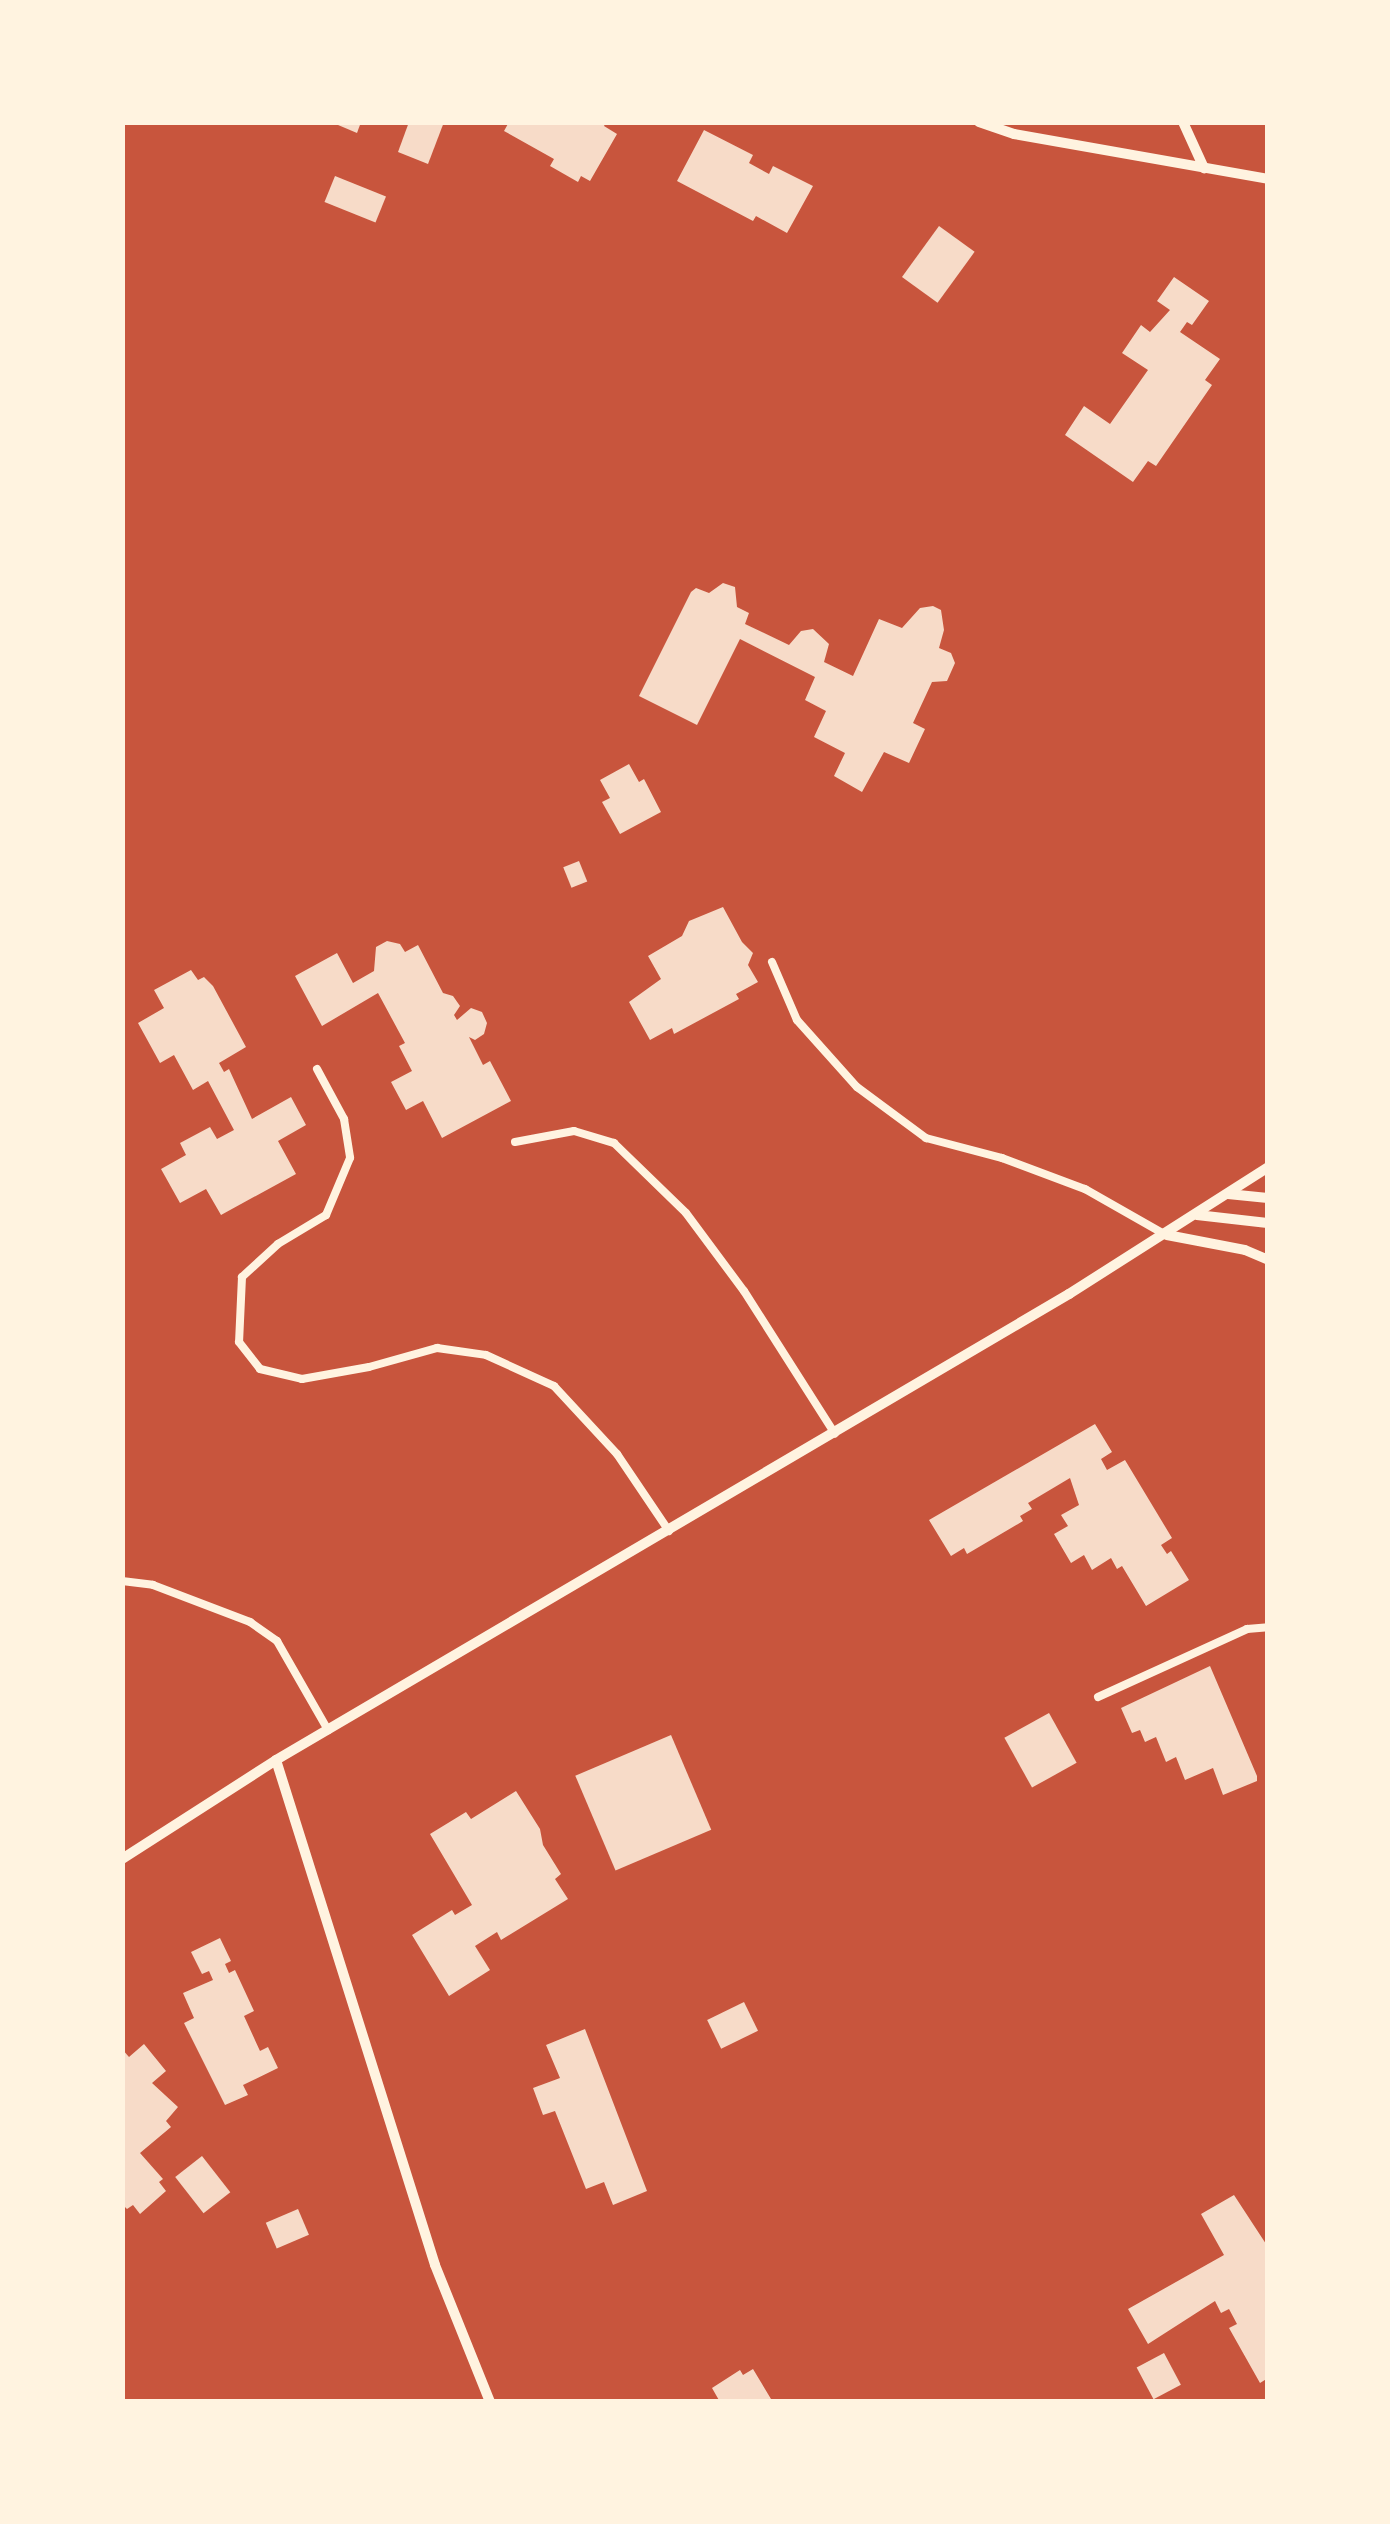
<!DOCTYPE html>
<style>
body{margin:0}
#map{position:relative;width:1390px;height:2524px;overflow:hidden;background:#c8553d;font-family:Helvetica,sans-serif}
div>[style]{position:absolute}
.building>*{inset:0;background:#f7dbc8;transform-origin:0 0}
.service>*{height:8px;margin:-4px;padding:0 4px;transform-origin:4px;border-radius:4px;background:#fff3e0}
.minor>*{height:10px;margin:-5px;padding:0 5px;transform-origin:5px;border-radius:5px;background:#fff3e0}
span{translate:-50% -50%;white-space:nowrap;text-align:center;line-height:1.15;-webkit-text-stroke:9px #fff3e0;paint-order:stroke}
.frame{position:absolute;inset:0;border:125px solid #fff3e0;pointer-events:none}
</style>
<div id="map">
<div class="building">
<div style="clip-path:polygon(331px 122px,361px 122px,357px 133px)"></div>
<div style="clip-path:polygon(409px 122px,444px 122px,428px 164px,398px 152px)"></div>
<div style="clip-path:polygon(509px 122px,606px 122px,604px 126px,617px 134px,590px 181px,581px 176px,578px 182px,550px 166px,554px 159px,504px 131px)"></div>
<div style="clip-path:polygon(704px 130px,753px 155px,749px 163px,769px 174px,773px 166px,813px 186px,787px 233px,756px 216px,753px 221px,677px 181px)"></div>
<div style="left:335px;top:176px;width:55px;height:28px;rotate:22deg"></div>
<div style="left:939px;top:226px;width:44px;height:63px;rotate:36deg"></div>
<div style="clip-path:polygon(1174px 277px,1209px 301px,1192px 325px,1187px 322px,1180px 332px,1220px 359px,1205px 380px,1212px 385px,1156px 466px,1148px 461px,1133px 482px,1065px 435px,1084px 406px,1110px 424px,1148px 370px,1122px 353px,1141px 325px,1150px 332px,1170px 310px,1157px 301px)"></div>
<div style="clip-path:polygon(723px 583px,735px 587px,737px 607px,749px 613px,745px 624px,789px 645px,801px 631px,813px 629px,829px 644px,824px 662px,853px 676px,879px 619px,902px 628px,920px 608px,933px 606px,941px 610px,944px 630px,939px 648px,951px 653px,955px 663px,947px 681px,932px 682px,913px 723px,925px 729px,909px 763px,884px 752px,862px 792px,834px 776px,845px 753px,814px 737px,826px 711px,805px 700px,815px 677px,740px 639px,697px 725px,639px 696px,691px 592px,696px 588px,709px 593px)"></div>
<div style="clip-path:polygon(629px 764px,639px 782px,644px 779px,661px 812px,620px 834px,602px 802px,610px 798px,600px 780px)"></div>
<div style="left:579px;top:861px;width:22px;height:17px;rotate:68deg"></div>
<div style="clip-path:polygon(723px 907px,742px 942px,753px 953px,748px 965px,758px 982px,736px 994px,739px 999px,674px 1034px,672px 1028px,650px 1040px,629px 1002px,661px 979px,648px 956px,682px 936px,689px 921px)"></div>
<div style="clip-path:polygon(387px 941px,400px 944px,405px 952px,418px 945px,443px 993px,453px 996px,460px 1006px,454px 1015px,457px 1020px,471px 1008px,482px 1012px,487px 1023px,484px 1034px,475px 1040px,469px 1037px,483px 1065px,490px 1061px,511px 1101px,442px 1138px,423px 1101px,406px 1110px,391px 1082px,412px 1071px,399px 1046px,405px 1043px,378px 993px,322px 1026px,295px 976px,337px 953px,353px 983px,374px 971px,376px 947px)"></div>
<div style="clip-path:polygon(191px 970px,198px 980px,204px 977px,213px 986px,246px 1047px,219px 1063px,224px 1072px,229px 1069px,252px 1119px,291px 1097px,306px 1125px,278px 1141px,296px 1174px,221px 1215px,206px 1189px,180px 1203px,161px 1169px,186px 1155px,180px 1143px,210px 1127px,217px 1139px,234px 1130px,208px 1081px,193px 1090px,174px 1055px,160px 1063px,138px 1023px,164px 1008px,154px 990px)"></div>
<div style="clip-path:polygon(1095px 1424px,1112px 1452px,1101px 1459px,1107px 1470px,1125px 1460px,1172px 1538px,1161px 1545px,1167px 1554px,1171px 1551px,1189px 1580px,1146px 1606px,1122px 1566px,1117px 1569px,1111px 1558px,1092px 1570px,1084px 1555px,1071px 1563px,1054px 1534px,1068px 1526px,1061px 1515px,1079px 1505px,1070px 1478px,1028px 1503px,1032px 1509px,1020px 1516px,1023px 1521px,967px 1554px,964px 1548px,951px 1556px,929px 1520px)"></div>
<div style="clip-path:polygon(1210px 1666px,1257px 1776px,1257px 1781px,1223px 1795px,1213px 1768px,1185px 1780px,1176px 1757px,1166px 1762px,1156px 1737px,1145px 1742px,1140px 1730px,1132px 1733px,1121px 1708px)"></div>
<div style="left:1049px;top:1713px;width:57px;height:51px;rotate:61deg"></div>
<div style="left:671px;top:1735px;width:103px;height:104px;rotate:67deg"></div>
<div style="clip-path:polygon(516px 1791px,540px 1829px,543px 1845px,561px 1874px,555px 1879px,568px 1899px,501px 1940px,497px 1932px,475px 1946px,490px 1970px,449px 1996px,412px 1935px,452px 1910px,455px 1915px,472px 1905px,430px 1834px,466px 1812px,471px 1819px)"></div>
<div style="clip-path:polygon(220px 1938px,231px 1961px,225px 1964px,229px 1973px,235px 1970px,254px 2011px,244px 2016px,260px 2051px,268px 2047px,278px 2068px,243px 2085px,248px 2095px,225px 2105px,184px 2023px,194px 2018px,183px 1993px,213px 1980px,209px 1971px,202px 1974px,191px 1952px)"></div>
<div style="left:744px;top:2002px;width:32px;height:41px;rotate:64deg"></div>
<div style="clip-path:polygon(585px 2029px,647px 2191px,613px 2205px,604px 2182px,586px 2189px,555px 2111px,543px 2115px,533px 2088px,560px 2078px,546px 2045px)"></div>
<div style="clip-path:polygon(144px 2044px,166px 2071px,152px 2083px,178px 2107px,166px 2121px,171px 2127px,140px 2153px,163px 2179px,159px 2182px,166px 2191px,140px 2214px,133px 2205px,127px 2209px,122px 2204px,122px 2049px,129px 2057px)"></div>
<div style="left:202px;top:2156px;width:46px;height:34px;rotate:52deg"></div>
<div style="clip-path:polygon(1234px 2195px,1268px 2247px,1268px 2378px,1260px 2383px,1229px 2328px,1237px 2324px,1229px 2309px,1221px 2313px,1215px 2301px,1148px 2344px,1128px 2309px,1224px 2255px,1201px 2214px)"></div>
<div style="left:298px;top:2209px;width:28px;height:35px;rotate:67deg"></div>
<div style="left:1164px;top:2353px;width:36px;height:31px;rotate:62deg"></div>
<div style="clip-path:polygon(753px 2369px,771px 2399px,720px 2402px,712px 2388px,740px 2370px,743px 2375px)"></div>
</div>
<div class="service">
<div style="left:772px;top:962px;width:63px;rotate:66.7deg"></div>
<div style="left:797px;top:1020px;width:90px;rotate:48.2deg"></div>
<div style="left:857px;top:1087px;width:86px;rotate:36.5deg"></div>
<div style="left:926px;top:1138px;width:79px;rotate:14.7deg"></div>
<div style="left:1002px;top:1158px;width:89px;rotate:20.5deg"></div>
<div style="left:1085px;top:1189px;width:93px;rotate:29.6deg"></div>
<div style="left:317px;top:1069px;width:57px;rotate:61.6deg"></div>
<div style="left:344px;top:1119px;width:39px;rotate:81deg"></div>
<div style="left:350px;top:1158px;width:62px;rotate:112.8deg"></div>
<div style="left:326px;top:1215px;width:56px;rotate:148.9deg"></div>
<div style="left:278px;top:1244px;width:49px;rotate:137.5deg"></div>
<div style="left:242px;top:1277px;width:65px;rotate:92.6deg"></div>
<div style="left:239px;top:1342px;width:34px;rotate:52deg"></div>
<div style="left:260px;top:1369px;width:43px;rotate:13.4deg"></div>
<div style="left:302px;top:1379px;width:68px;rotate:-10.2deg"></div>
<div style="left:369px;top:1367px;width:71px;rotate:-15.6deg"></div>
<div style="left:437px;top:1348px;width:49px;rotate:8.1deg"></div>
<div style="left:486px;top:1355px;width:75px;rotate:24.5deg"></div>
<div style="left:554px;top:1386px;width:93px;rotate:47.2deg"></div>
<div style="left:617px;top:1454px;width:93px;rotate:56deg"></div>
<div style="left:515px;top:1142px;width:60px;rotate:-10.6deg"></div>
<div style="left:574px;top:1131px;width:42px;rotate:16.7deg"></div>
<div style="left:614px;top:1143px;width:100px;rotate:44.2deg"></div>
<div style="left:686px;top:1213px;width:97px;rotate:53.4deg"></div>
<div style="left:744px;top:1291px;width:169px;rotate:57.5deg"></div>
<div style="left:122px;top:1581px;width:31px;rotate:7deg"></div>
<div style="left:153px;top:1585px;width:104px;rotate:20.9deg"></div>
<div style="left:250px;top:1622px;width:33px;rotate:35deg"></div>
<div style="left:277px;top:1641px;width:103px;rotate:60.2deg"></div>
<div style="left:1098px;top:1697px;width:164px;rotate:-24.5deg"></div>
<div style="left:1247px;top:1629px;width:21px;rotate:-5deg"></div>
</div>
<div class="minor">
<div style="left:979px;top:122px;width:37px;rotate:19deg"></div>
<div style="left:1014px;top:134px;width:258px;rotate:10deg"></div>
<div style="left:1183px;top:122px;width:51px;rotate:65.5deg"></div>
<div style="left:1228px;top:1194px;width:40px;rotate:5.7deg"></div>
<div style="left:1197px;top:1215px;width:71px;rotate:6.4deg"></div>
<div style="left:1167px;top:1235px;width:79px;rotate:10.9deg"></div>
<div style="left:1245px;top:1250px;width:25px;rotate:23deg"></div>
<div style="left:276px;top:1760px;width:529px;rotate:72.52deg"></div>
<div style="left:435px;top:2265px;width:148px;rotate:68.1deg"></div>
<div style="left:122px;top:1859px;width:183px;rotate:-32.7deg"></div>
<div style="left:276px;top:1760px;width:920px;rotate:-30.44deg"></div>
<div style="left:1069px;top:1294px;width:236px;rotate:-32.5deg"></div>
</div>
<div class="frame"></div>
</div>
